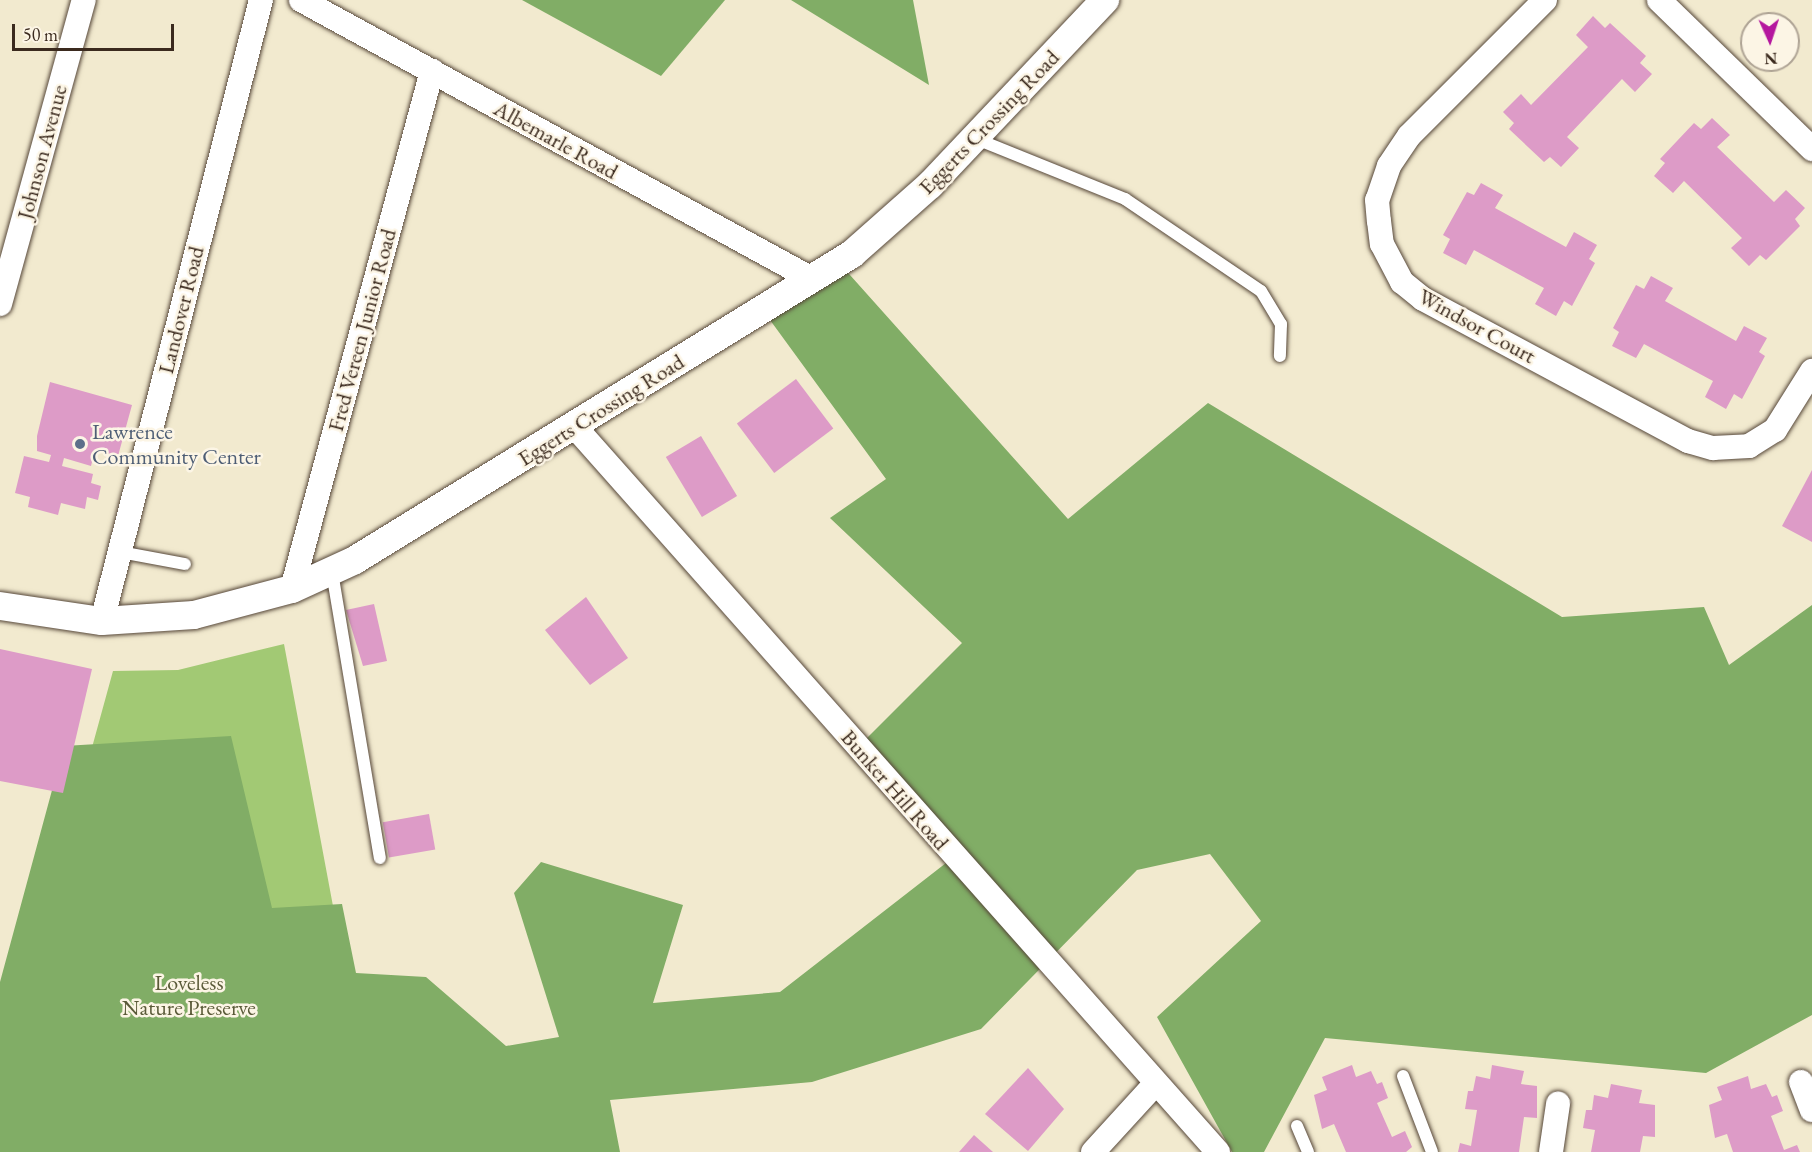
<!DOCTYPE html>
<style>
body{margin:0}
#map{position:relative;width:1812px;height:1152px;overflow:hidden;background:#f2eacf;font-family:"EB Garamond",serif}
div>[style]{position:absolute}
.green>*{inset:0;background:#a2c974}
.forest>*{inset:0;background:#81ad66}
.building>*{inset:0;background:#dd9bc7;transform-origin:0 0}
.roads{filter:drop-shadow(0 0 2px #564739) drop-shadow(0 0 2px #564739)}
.service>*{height:12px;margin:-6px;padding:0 6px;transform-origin:6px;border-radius:6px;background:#fff}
.minor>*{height:24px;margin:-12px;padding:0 12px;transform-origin:12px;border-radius:12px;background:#fff}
.tertiary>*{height:28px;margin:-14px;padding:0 14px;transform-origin:14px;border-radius:14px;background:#fff}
.dots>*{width:16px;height:16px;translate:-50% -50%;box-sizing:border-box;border:3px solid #fcf5e5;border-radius:50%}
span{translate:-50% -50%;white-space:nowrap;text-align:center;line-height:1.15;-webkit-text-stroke:5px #fcf5e5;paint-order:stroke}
.street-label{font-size:22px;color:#3b2a1e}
.service-label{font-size:22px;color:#4e5e75}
.left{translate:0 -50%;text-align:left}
.park-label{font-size:22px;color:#5a5a38}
.north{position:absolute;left:1740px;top:12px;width:60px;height:60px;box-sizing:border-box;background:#fcf5e5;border:2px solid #afa495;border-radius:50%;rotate:177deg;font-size:16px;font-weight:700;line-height:24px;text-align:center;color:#3b2a1e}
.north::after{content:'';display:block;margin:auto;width:21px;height:27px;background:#b5179e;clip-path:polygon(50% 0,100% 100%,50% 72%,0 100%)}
.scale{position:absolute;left:12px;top:24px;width:162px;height:27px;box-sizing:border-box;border:3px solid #3b2a1e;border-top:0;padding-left:8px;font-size:18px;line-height:21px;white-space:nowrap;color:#3b2a1e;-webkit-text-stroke:4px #fcf5e5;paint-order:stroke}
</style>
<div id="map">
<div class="green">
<div style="clip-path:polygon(284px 644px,379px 1152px,0 1152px,0 1000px,21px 1006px,113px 671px,178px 670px)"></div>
</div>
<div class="forest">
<div style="clip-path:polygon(522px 0,725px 0,661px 76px)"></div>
<div style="clip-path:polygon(791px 0,913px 0,929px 85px)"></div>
<div style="clip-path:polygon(833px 256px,1068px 519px,1208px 403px,1562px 617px,1704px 607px,1729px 665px,1812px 605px,1812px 1015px,1706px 1073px,1325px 1038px,1264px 1152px,1232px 1152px,1157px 1017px,1261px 921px,1210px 854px,1137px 870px,981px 1029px,812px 1082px,610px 1100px,620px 1152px,0 1152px,0 982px,64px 746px,231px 736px,272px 908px,342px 904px,356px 973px,426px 977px,506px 1046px,559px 1037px,514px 893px,541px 862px,683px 905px,653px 1003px,780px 992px,955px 856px,854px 751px,962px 643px,830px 518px,886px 479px,759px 305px)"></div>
</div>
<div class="building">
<div style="clip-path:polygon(1593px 16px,1605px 28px,1610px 23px,1646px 56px,1640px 63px,1652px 74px,1635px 92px,1622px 79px,1567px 137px,1579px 148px,1561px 167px,1550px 157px,1544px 162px,1509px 129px,1514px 123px,1503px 112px,1521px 94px,1531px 105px,1588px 47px,1576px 35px)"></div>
<div style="clip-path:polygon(1712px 118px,1730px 135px,1717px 147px,1774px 202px,1786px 190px,1805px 208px,1795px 219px,1800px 226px,1766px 260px,1760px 255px,1749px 266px,1731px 248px,1742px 238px,1684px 181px,1673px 193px,1654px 176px,1665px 163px,1660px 159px,1694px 123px,1701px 129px)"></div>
<div style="clip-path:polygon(1481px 183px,1503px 195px,1495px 208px,1566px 247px,1574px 232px,1597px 245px,1589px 259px,1595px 263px,1572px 306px,1564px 301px,1556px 316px,1535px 304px,1544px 288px,1474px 250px,1466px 265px,1443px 253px,1450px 239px,1443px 235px,1467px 192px,1474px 195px)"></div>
<div style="clip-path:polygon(1651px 276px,1673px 288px,1665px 301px,1736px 341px,1744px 326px,1767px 338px,1759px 352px,1765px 356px,1742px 399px,1734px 394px,1726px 409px,1705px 397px,1713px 381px,1644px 344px,1636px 358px,1612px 346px,1619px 332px,1613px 328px,1636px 285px,1644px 289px)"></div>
<div style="left:796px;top:379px;width:62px;height:74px;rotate:53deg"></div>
<div style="clip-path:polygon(50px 382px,132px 405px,118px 456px,95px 450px,91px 466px,64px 458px,62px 466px,93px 474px,91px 483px,101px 486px,98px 500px,87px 497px,85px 509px,61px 503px,58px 515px,28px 507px,30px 497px,15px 493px,24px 456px,49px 462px,51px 455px,37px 451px,37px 436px)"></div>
<div style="left:701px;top:436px;width:70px;height:41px;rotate:59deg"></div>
<div style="clip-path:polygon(1812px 470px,1812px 542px,1782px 526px)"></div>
<div style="clip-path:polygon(586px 597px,628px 658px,590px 685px,545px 630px)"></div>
<div style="clip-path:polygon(374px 604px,387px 661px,363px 666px,346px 610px)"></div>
<div style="clip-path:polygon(0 649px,92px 669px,63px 793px,0 781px)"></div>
<div style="left:429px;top:814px;width:36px;height:47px;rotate:80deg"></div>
<div style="clip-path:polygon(1352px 1065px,1356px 1077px,1371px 1071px,1377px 1084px,1382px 1082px,1388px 1098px,1377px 1103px,1392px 1137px,1405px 1131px,1412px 1147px,1406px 1152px,1346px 1152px,1334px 1124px,1322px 1129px,1314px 1095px,1327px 1090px,1322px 1077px)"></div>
<div style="clip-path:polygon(1492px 1065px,1524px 1071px,1521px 1084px,1537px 1086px,1537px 1118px,1524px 1117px,1519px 1152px,1458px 1152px,1460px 1143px,1471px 1146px,1477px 1110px,1465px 1109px,1468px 1091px,1473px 1091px,1476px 1076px,1490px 1079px)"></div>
<div style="clip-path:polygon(1028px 1068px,1064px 1109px,1028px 1151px,985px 1114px)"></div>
<div style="clip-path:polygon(1748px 1076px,1751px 1089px,1766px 1084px,1772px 1097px,1777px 1095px,1783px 1111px,1771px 1116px,1784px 1150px,1797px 1145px,1800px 1152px,1733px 1152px,1727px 1134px,1715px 1138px,1709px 1105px,1722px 1100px,1717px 1087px)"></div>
<div style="clip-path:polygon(1611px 1084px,1642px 1090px,1639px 1103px,1655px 1105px,1655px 1137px,1643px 1136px,1640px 1152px,1591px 1152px,1595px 1130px,1583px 1128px,1586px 1110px,1592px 1110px,1594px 1095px,1608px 1098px)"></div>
<div style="clip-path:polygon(974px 1135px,993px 1152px,959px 1152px)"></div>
</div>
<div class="roads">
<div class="service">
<div style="left:974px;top:138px;width:163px;rotate:22deg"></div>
<div style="left:1125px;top:199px;width:164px;rotate:34.1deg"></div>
<div style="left:1261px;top:291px;width:39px;rotate:59deg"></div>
<div style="left:1281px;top:324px;width:32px;rotate:92deg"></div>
<div style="left:120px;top:552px;width:66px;rotate:10.5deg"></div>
<div style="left:332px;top:572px;width:290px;rotate:80.5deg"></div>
<div style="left:1403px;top:1076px;width:81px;rotate:69.1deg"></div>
<div style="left:1297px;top:1126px;width:28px;rotate:67deg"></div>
</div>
<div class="minor">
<div style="left:301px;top:0;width:582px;rotate:28.63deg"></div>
<div style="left:1545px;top:0;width:192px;rotate:135deg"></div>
<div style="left:1409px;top:136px;width:36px;rotate:124deg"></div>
<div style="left:1389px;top:166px;width:36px;rotate:109deg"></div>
<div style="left:1377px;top:200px;width:21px;rotate:85deg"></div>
<div style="left:1379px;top:221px;width:23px;rotate:83deg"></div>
<div style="left:1382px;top:244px;width:43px;rotate:62.2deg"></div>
<div style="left:1402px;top:282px;width:27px;rotate:39deg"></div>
<div style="left:1423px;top:299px;width:301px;rotate:28.2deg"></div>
<div style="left:1688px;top:441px;width:26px;rotate:16deg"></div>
<div style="left:1713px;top:448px;width:36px;rotate:-3deg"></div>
<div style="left:1749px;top:446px;width:31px;rotate:-32deg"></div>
<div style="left:1775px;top:430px;width:70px;rotate:-57.9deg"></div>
<div style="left:1659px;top:0;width:214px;rotate:44.2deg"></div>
<div style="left:0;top:304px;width:315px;rotate:-74.6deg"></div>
<div style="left:575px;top:427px;width:969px;rotate:48.43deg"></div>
<div style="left:292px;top:589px;width:537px;rotate:-74.88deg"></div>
<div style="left:102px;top:621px;width:641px;rotate:-75.64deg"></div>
<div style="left:1801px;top:1082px;width:30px;rotate:69deg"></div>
<div style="left:1093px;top:1152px;width:93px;rotate:-47.6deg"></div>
<div style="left:1551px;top:1152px;width:49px;rotate:-81.7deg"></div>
</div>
<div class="tertiary">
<div style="left:0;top:606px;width:103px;rotate:8.4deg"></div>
<div style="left:102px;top:621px;width:92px;rotate:-3.7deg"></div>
<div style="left:194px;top:615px;width:101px;rotate:-14.9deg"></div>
<div style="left:292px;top:589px;width:69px;rotate:-24.7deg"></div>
<div style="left:355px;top:560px;width:584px;rotate:-31.62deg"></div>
<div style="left:852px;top:254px;width:104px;rotate:-41.5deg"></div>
<div style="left:930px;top:185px;width:255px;rotate:-46.6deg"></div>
</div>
</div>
<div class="dots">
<div style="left:80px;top:444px;background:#5c6f8a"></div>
</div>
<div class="street-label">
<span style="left:989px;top:122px;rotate:-46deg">Eggerts Crossing Road</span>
<span style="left:556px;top:140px;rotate:29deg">Albemarle Road</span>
<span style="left:42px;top:152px;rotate:-75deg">Johnson Avenue</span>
<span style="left:181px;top:310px;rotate:-76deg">Landover Road</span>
<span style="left:1477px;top:326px;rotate:29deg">Windsor Court</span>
<span style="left:362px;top:330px;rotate:-75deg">Fred Vereen Junior Road</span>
<span style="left:601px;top:410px;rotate:-32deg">Eggerts Crossing Road</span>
<span style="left:895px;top:790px;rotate:49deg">Bunker Hill Road</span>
</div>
<div class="service-label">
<span class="left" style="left:92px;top:444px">Lawrence<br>Community Center</span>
</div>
<div class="park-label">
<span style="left:189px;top:995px">Loveless<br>Nature Preserve</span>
</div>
<div class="north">N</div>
<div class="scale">50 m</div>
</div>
